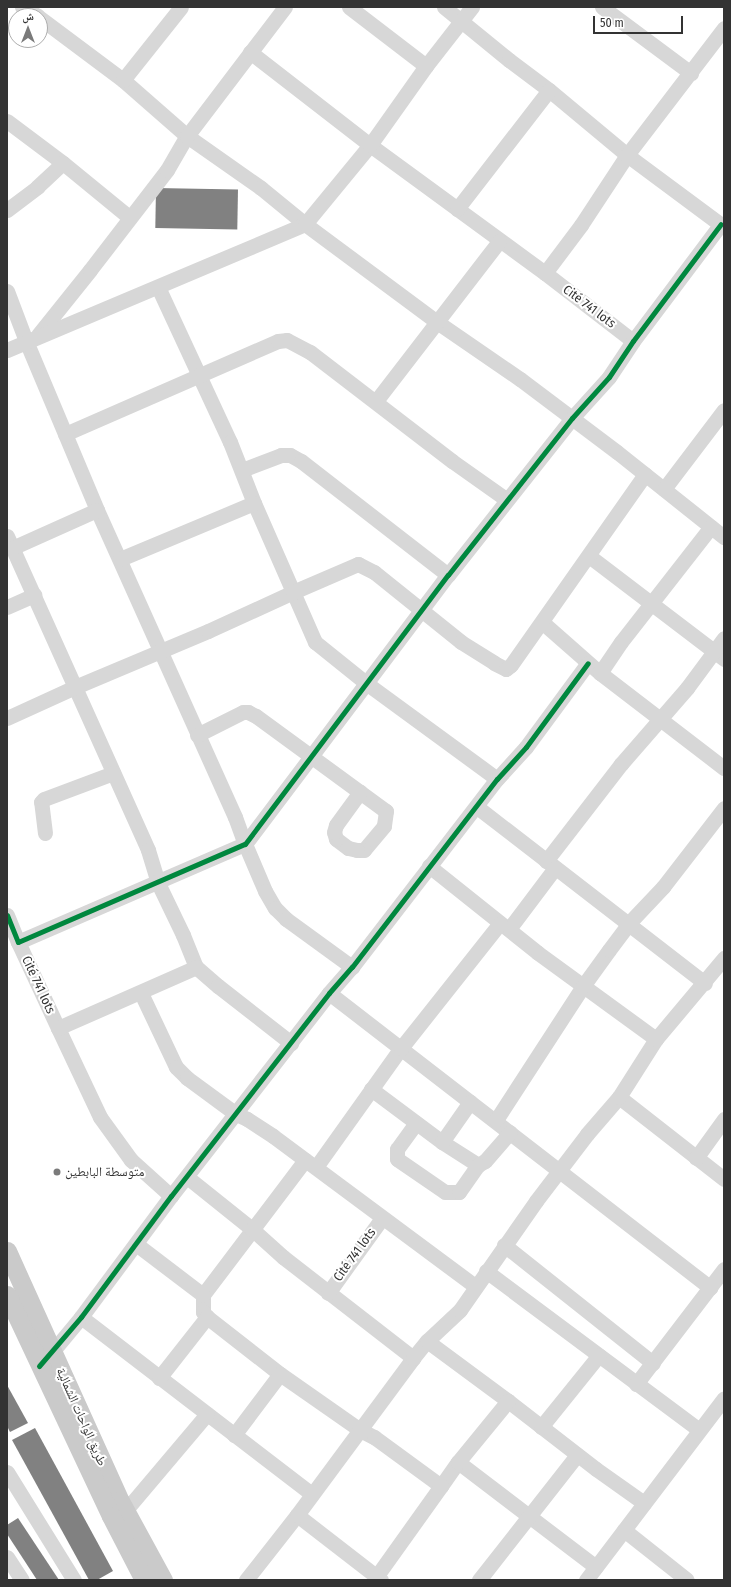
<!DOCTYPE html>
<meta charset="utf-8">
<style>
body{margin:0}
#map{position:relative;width:731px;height:1587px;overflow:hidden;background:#fff;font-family:"Fira Sans Condensed","Noto Naskh Arabic",sans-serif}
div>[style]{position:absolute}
.building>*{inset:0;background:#818181;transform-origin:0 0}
.minor>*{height:15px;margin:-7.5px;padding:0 7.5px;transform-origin:7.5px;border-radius:7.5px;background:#d7d7d7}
.major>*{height:19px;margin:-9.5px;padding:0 9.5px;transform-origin:9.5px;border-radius:9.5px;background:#cacaca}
.cycleway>*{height:5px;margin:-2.5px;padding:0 2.5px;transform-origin:2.5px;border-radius:2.5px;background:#00873e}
.dots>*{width:11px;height:11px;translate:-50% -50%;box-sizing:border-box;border:2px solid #fff;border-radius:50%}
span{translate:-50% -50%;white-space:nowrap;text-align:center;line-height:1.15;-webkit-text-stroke:4px #fff;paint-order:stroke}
.street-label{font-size:13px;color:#333}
.poi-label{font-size:13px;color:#333}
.left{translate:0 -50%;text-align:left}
.frame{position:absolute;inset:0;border:8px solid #333;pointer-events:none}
.north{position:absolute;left:8px;top:8px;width:40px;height:40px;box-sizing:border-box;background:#fff;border:1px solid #adadad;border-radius:50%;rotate:0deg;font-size:11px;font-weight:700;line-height:16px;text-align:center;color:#333}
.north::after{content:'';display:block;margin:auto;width:14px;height:18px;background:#7a7a7a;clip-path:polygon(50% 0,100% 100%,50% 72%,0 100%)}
.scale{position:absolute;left:593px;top:16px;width:90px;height:18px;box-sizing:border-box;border:2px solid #333;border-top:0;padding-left:5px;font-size:12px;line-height:14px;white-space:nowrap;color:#333;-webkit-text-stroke:3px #fff;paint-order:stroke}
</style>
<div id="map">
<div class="building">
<div style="left:156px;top:188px;width:82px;height:40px;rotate:1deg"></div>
<div style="clip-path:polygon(7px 1385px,28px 1423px,10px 1432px,7px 1426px)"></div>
<div style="clip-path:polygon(35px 1428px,113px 1571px,97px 1580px,89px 1580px,12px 1440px)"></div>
<div style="clip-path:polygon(18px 1518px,59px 1580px,37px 1580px,7px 1534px,7px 1525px)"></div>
</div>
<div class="minor">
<div style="left:22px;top:7px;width:18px;rotate:29deg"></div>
<div style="left:349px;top:7px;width:97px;rotate:37.5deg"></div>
<div style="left:444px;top:7px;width:84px;rotate:39.2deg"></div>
<div style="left:509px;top:60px;width:50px;rotate:36.9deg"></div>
<div style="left:549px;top:90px;width:102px;rotate:39.8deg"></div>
<div style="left:627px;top:155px;width:121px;rotate:36.6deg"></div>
<div style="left:602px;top:7px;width:111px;rotate:36.6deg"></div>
<div style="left:40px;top:18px;width:104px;rotate:36.8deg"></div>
<div style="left:123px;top:80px;width:85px;rotate:41.2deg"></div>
<div style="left:187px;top:136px;width:90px;rotate:35.1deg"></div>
<div style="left:261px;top:188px;width:57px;rotate:39.3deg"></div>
<div style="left:305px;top:224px;width:164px;rotate:36.6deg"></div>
<div style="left:437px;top:322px;width:101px;rotate:34.5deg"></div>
<div style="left:520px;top:379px;width:121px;rotate:37deg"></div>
<div style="left:617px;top:452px;width:137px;rotate:38.5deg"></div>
<div style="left:250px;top:52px;width:152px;rotate:37.8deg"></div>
<div style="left:370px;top:145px;width:217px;rotate:36.2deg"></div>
<div style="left:545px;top:273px;width:111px;rotate:37.7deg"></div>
<div style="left:123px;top:80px;width:93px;rotate:-51.5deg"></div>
<div style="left:7px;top:121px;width:70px;rotate:36.9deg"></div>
<div style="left:63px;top:163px;width:85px;rotate:39.3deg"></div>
<div style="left:457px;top:209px;width:150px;rotate:-52.3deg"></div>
<div style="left:7px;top:210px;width:38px;rotate:-37deg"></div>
<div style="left:37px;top:187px;width:35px;rotate:-43deg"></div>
<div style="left:545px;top:273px;width:60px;rotate:-53.1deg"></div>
<div style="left:581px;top:225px;width:84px;rotate:-56.7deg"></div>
<div style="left:627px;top:155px;width:160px;rotate:-52.6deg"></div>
<div style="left:158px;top:287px;width:171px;rotate:65.1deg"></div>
<div style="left:230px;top:442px;width:66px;rotate:68.5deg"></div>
<div style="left:254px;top:503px;width:152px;rotate:66.3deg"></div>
<div style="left:315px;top:642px;width:65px;rotate:38.8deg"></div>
<div style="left:366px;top:683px;width:162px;rotate:36.2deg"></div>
<div style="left:7px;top:291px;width:53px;rotate:69.2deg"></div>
<div style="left:26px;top:341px;width:183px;rotate:67.2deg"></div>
<div style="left:97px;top:510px;width:337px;rotate:65.8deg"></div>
<div style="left:235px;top:817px;width:29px;rotate:70deg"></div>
<div style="left:245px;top:844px;width:51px;rotate:66.9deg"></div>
<div style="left:265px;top:891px;width:20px;rotate:60deg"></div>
<div style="left:275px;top:908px;width:16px;rotate:45deg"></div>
<div style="left:286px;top:919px;width:82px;rotate:36deg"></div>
<div style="left:38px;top:335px;width:83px;rotate:-51.3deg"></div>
<div style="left:90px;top:270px;width:126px;rotate:-52.4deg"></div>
<div style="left:167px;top:170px;width:39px;rotate:-60deg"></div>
<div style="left:187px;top:136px;width:162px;rotate:-52.8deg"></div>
<div style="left:7px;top:350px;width:324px;rotate:-22.9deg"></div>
<div style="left:305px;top:224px;width:102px;rotate:-50.6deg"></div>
<div style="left:370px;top:145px;width:97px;rotate:-54.7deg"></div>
<div style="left:426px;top:66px;width:75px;rotate:-52.1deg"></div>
<div style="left:376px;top:401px;width:202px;rotate:-52.4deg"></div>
<div style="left:65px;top:434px;width:232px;rotate:-23.6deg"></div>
<div style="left:278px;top:341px;width:9px;rotate:-6deg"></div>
<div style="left:287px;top:340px;width:26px;rotate:28deg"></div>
<div style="left:310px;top:352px;width:179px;rotate:37.5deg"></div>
<div style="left:452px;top:461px;width:67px;rotate:35.3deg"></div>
<div style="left:242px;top:470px;width:42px;rotate:-21deg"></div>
<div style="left:281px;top:455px;width:9px"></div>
<div style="left:290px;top:455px;width:13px;rotate:29deg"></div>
<div style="left:301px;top:461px;width:186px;rotate:37.8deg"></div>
<div style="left:664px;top:489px;width:99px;rotate:-52.8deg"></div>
<div style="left:7px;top:536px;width:344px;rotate:65.8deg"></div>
<div style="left:148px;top:850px;width:34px;rotate:73deg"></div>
<div style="left:158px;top:883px;width:58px;rotate:64.3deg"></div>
<div style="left:183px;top:935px;width:35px;rotate:68deg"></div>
<div style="left:196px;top:967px;width:29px;rotate:41deg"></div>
<div style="left:218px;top:986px;width:93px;rotate:38deg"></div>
<div style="left:12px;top:548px;width:93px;rotate:-24.1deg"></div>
<div style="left:589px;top:556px;width:170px;rotate:37.3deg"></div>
<div style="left:120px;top:559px;width:145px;rotate:-22.7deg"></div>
<div style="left:7px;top:607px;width:30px;rotate:-24deg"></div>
<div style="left:542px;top:622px;width:77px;rotate:41.3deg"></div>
<div style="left:600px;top:673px;width:156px;rotate:37.5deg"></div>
<div style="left:600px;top:673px;width:37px;rotate:-56deg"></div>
<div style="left:621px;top:642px;width:146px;rotate:-52deg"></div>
<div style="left:7px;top:718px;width:75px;rotate:-24.5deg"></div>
<div style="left:75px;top:687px;width:144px;rotate:-22.8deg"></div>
<div style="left:208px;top:631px;width:94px;rotate:-24.6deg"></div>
<div style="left:293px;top:592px;width:71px;rotate:-23.3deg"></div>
<div style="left:358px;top:564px;width:18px;rotate:27deg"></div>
<div style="left:374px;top:572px;width:112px;rotate:38.8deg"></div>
<div style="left:461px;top:642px;width:39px;rotate:32deg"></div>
<div style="left:494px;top:663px;width:13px;rotate:27deg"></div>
<div style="left:506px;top:669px;width:6px;rotate:-39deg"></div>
<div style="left:511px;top:665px;width:233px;rotate:-54.9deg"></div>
<div style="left:197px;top:735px;width:51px;rotate:-26.6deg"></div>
<div style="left:243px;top:712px;width:5px"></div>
<div style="left:248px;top:712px;width:9px;rotate:27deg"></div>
<div style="left:256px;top:716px;width:161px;rotate:36.2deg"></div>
<div style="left:386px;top:811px;width:15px;rotate:98deg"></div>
<div style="left:384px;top:826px;width:31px;rotate:130deg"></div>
<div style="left:364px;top:850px;width:7px;rotate:180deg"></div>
<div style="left:357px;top:850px;width:9px;rotate:-167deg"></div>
<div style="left:348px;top:848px;width:15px;rotate:-143deg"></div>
<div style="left:336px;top:839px;width:7px;rotate:-106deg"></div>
<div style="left:334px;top:832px;width:7px;rotate:-74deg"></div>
<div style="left:336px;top:825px;width:41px;rotate:-54deg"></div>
<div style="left:477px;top:807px;width:288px;rotate:37.7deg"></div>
<div style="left:45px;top:833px;width:31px;rotate:-97deg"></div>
<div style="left:41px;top:802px;width:4px;rotate:-45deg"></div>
<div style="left:44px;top:799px;width:74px;rotate:-20.6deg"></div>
<div style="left:546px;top:861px;width:123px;rotate:-52.3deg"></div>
<div style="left:621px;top:764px;width:101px;rotate:-49deg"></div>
<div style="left:687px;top:688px;width:62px;rotate:-53.5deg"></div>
<div style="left:429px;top:866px;width:139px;rotate:38.6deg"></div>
<div style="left:538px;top:953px;width:146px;rotate:36.1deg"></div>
<div style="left:7px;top:915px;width:29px;rotate:68deg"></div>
<div style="left:18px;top:942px;width:247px;rotate:-23.4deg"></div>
<div style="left:245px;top:844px;width:337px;rotate:-53deg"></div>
<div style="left:448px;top:575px;width:200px;rotate:-51.7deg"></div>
<div style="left:572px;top:418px;width:55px;rotate:-47.9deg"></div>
<div style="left:609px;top:377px;width:43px;rotate:-56.3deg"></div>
<div style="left:633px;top:341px;width:146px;rotate:-53.1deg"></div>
<div style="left:509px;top:929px;width:76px;rotate:-53deg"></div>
<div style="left:18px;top:942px;width:95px;rotate:65.1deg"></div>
<div style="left:141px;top:993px;width:82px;rotate:64.7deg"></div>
<div style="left:176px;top:1067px;width:16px;rotate:45deg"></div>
<div style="left:187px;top:1078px;width:61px;rotate:36.3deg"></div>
<div style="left:236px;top:1114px;width:12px;rotate:24deg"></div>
<div style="left:247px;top:1119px;width:31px;rotate:33deg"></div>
<div style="left:273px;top:1136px;width:252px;rotate:36.6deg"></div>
<div style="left:329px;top:993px;width:482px;rotate:37.7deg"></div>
<div style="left:371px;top:1089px;width:89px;rotate:36.7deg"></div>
<div style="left:442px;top:1142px;width:43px;rotate:32.6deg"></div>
<div style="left:478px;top:1165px;width:8px;rotate:-30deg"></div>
<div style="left:485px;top:1161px;width:38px;rotate:-49deg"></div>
<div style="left:619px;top:1097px;width:133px;rotate:38deg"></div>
<div style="left:496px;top:1120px;width:160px;rotate:-57deg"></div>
<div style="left:583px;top:986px;width:44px;rotate:-54.2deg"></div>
<div style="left:609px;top:950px;width:34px;rotate:-53deg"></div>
<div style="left:629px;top:923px;width:50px;rotate:-46.6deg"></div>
<div style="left:663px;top:887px;width:100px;rotate:-52.3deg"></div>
<div style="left:416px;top:1123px;width:32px;rotate:126deg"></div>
<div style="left:397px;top:1149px;width:10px;rotate:90deg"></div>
<div style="left:397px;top:1159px;width:58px;rotate:34.5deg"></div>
<div style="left:445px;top:1192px;width:14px"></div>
<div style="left:459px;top:1192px;width:33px;rotate:-55deg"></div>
<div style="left:442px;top:1142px;width:49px;rotate:-55deg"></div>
<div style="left:696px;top:1158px;width:48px;rotate:-54.3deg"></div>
<div style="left:305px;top:1160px;width:169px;rotate:127.1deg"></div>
<div style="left:203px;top:1295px;width:17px;rotate:90deg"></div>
<div style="left:203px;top:1312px;width:6px;rotate:51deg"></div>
<div style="left:207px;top:1317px;width:93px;rotate:38deg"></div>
<div style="left:280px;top:1374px;width:98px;rotate:35deg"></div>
<div style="left:360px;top:1430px;width:16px;rotate:27deg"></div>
<div style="left:374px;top:1437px;width:83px;rotate:36.2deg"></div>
<div style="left:441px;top:1486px;width:29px;rotate:-55deg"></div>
<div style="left:458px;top:1462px;width:173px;rotate:37.3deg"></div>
<div style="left:316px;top:1167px;width:146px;rotate:-54.5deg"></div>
<div style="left:401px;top:1048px;width:159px;rotate:-51.6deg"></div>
<div style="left:187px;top:1177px;width:83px;rotate:38.7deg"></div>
<div style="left:252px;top:1229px;width:42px;rotate:42.1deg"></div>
<div style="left:283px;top:1257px;width:165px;rotate:37.8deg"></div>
<div style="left:171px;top:1196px;width:54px;rotate:-138deg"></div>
<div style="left:131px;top:1160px;width:53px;rotate:-125.8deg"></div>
<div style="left:100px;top:1117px;width:98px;rotate:-115.3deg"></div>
<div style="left:58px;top:1028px;width:151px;rotate:-23.8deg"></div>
<div style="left:136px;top:1244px;width:84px;rotate:37.3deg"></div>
<div style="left:504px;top:1245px;width:190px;rotate:38.4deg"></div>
<div style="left:486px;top:1271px;width:266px;rotate:36.7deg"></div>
<div style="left:328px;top:1293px;width:92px;rotate:-54.2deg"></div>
<div style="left:81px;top:1317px;width:291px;rotate:37.5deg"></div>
<div style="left:427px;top:1341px;width:101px;rotate:36.5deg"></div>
<div style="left:508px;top:1401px;width:111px;rotate:37.7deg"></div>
<div style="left:596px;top:1469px;width:59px;rotate:35.3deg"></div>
<div style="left:47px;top:1358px;width:53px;rotate:-50.3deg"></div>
<div style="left:81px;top:1317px;width:151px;rotate:-53.4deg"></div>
<div style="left:171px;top:1196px;width:257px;rotate:-52.1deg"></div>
<div style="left:329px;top:993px;width:35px;rotate:-49deg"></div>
<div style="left:352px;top:967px;width:237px;rotate:-52.4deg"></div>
<div style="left:497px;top:779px;width:43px;rotate:-47.8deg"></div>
<div style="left:526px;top:747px;width:104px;rotate:-53.6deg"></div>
<div style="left:159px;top:1378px;width:78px;rotate:-51.8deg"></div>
<div style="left:636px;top:1384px;width:145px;rotate:-52.6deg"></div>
<div style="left:541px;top:1427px;width:92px;rotate:-51.1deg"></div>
<div style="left:234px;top:1435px;width:76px;rotate:-53deg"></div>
<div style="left:458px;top:1462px;width:79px;rotate:-50.7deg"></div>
<div style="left:7px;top:1472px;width:127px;rotate:58.2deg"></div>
<div style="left:125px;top:1511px;width:127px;rotate:-49.8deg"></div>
<div style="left:297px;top:1515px;width:106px;rotate:37.7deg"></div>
<div style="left:624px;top:1530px;width:80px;rotate:38.4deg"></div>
<div style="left:7px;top:1557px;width:27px;rotate:57deg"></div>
<div style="left:376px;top:1577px;width:112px;rotate:-54.5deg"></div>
<div style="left:246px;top:1580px;width:83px;rotate:-51.9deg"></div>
<div style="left:297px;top:1515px;width:195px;rotate:-53.5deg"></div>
<div style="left:413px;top:1358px;width:22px;rotate:-51deg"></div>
<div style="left:427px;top:1341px;width:45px;rotate:-43.2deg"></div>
<div style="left:460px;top:1310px;width:133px;rotate:-55.1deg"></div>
<div style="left:536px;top:1201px;width:84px;rotate:-52.7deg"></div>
<div style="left:587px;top:1134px;width:49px;rotate:-49.1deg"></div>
<div style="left:619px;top:1097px;width:69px;rotate:-57.5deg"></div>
<div style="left:656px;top:1039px;width:106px;rotate:-50deg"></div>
<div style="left:479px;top:1580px;width:159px;rotate:-51.9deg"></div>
<div style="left:586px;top:1580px;width:228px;rotate:-52.8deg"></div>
</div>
<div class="major">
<div style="left:7px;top:1251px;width:274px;rotate:65.7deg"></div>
<div style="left:120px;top:1501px;width:90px;rotate:61.4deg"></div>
<div style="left:7px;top:1295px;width:244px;rotate:64.8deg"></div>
<div style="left:111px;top:1516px;width:72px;rotate:62.7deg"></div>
</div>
<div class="cycleway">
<div style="left:7px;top:915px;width:29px;rotate:68deg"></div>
<div style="left:18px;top:942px;width:247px;rotate:-23.4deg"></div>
<div style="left:245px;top:844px;width:337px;rotate:-53deg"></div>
<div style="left:448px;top:575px;width:200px;rotate:-51.7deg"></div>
<div style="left:572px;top:418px;width:55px;rotate:-47.9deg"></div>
<div style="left:609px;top:377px;width:43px;rotate:-56.3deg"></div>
<div style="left:633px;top:341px;width:146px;rotate:-53.1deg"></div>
<div style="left:39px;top:1366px;width:65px;rotate:-49.4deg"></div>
<div style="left:81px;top:1317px;width:151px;rotate:-53.4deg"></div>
<div style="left:171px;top:1196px;width:257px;rotate:-52.1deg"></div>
<div style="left:329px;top:993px;width:35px;rotate:-49deg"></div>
<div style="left:352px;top:967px;width:237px;rotate:-52.4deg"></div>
<div style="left:497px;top:779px;width:43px;rotate:-47.8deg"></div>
<div style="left:526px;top:747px;width:104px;rotate:-53.6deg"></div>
</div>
<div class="dots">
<div style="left:57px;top:1172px;background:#7a7a7a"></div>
</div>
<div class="street-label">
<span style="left:589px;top:307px;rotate:37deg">Cité 741 lots</span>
<span style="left:38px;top:985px;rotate:65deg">Cité 741 lots</span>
<span style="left:355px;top:1255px;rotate:-54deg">Cité 741 lots</span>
<span style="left:81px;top:1417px;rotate:66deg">طريق الواحات الشمالية</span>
</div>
<div class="poi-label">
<span class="left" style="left:65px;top:1172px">متوسطة البابطين</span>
</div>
<div class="frame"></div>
<div class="north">ش</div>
<div class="scale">50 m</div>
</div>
